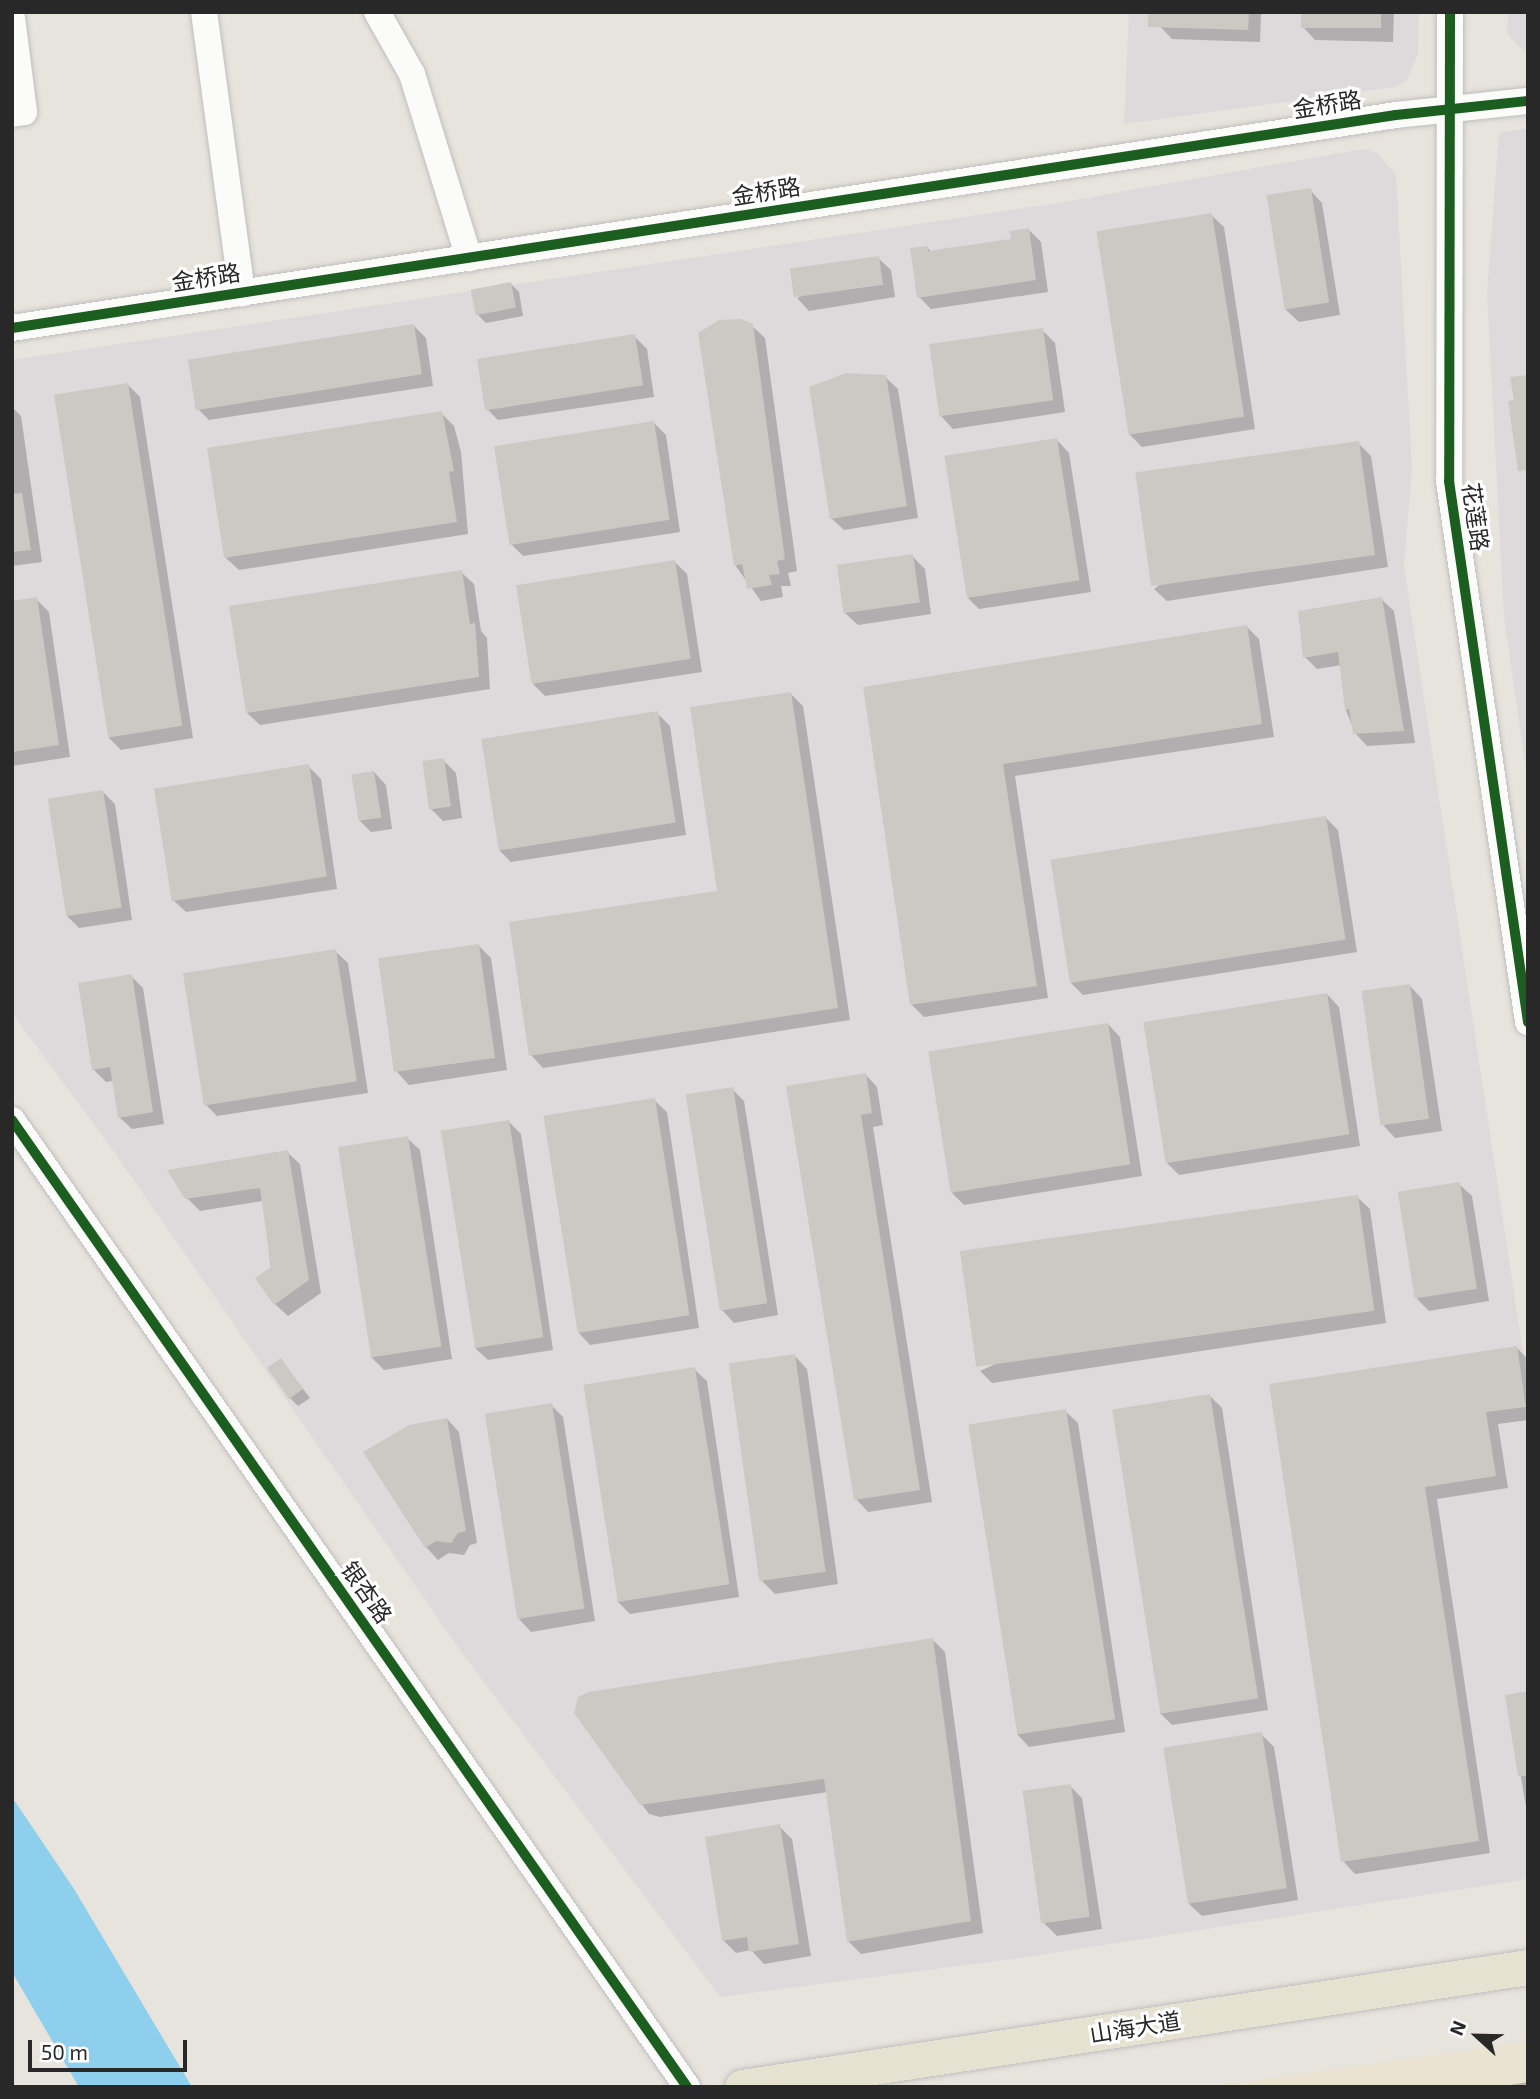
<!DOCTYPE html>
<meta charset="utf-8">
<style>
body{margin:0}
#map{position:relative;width:1540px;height:2099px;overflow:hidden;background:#e7e3dd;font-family:"Exo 2","Noto Sans SC",sans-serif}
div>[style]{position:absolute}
.industrial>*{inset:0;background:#dedadc}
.education>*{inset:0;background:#ebe3d1}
.water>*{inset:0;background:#8dcfec}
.shadow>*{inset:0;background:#0003}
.building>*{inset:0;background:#ccc9c4;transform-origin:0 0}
.roads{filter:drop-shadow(0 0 2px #c0bfbf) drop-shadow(0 0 2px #c0bfbf)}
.minor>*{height:26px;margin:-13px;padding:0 13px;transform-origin:13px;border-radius:13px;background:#fbfbfa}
.major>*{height:35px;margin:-17.5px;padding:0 17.5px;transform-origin:17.5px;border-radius:17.5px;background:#e6e2d2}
.cycleway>*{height:10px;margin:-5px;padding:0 5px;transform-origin:5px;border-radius:5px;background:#1b5e20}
span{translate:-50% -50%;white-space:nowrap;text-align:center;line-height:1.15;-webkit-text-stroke:6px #fff;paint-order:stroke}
.street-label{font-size:23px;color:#282828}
.frame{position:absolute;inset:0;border:14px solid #282828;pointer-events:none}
.north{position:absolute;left:1442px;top:2001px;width:70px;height:70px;-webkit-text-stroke:5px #fff;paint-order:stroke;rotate:292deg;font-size:19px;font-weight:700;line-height:28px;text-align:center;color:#282828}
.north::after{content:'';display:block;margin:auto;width:24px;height:32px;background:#282828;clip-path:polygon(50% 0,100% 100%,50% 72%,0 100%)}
.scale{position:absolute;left:28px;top:2040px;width:159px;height:32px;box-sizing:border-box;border:4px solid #282828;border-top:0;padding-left:9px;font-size:21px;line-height:24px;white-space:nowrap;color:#282828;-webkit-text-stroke:5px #fff;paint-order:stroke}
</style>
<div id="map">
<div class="industrial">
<div style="clip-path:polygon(1129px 12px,1419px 12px,1418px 53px,1407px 80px,1395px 87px,1124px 124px)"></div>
<div style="clip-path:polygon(1508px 12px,1528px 12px,1528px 55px,1507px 34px)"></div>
<div style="clip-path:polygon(1528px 128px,1528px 784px,1504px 617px,1487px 294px,1499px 133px)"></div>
<div style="clip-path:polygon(1363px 149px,1377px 153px,1396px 175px,1412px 469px,1404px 566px,1528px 1385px,1528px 1879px,1020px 1958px,720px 1997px,462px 1653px,110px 1146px,12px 1013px,12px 360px,1058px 203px)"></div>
</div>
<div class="education">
<div style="clip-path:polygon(1528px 2042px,1528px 2087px,1209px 2087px)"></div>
</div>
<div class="water">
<div style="clip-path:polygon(12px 1797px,74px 1889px,192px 2087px,79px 2087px,12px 1972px)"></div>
</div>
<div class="shadow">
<div style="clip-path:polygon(1160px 12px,1261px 12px,1260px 42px,1172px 39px,1160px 26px)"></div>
<div style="clip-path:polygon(1303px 12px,1394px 12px,1393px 42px,1315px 40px,1303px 27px)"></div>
<div style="clip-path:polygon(1310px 190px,1322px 203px,1340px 315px,1299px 322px,1286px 310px)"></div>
<div style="clip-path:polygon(1211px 215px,1224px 227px,1255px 429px,1142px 447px,1129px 434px)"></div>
<div style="clip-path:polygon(1029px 230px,1041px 242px,1048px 292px,931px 309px,919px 297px,927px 247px,932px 253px,1013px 241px)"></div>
<div style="clip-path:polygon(878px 258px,891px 270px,895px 297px,809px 311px,797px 298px)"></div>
<div style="clip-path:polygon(511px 284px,519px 292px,523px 316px,486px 323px,478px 315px)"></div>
<div style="clip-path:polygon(414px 326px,426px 338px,433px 386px,209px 420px,197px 408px)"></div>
<div style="clip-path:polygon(752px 326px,765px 338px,797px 571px,788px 573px,791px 586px,781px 586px,783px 597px,761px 601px,735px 565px)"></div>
<div style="clip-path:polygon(1042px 330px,1055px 343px,1065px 412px,953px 429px,941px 416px)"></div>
<div style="clip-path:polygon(634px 336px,647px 349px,654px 397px,498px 420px,486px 408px)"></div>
<div style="clip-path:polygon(885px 377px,898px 389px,918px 518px,844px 530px,831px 518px)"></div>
<div style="clip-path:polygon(128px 385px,140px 397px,193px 738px,121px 750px,109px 738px)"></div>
<div style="clip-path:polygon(12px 407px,21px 416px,42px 562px,12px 566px)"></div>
<div style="clip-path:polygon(441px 413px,454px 426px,461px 452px,468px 534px,239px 570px,226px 558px)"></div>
<div style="clip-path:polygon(654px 423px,666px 435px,680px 532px,523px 556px,511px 544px)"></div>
<div style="clip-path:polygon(1057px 440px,1069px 453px,1091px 592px,979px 609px,967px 597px)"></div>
<div style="clip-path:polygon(1358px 443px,1371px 456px,1388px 567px,1167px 601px,1154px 589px)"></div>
<div style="clip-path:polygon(912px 556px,925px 569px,931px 614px,858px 625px,845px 613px)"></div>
<div style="clip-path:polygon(674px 561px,687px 574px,702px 672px,545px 696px,533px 684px)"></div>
<div style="clip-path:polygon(461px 572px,474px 584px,481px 631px,487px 638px,490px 689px,260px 725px,247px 713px)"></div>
<div style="clip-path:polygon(36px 599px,49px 612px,70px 757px,12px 766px,12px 603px)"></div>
<div style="clip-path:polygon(1381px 599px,1394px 611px,1415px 743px,1367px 746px,1355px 733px,1346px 710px,1342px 665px,1317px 669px,1305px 657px)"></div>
<div style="clip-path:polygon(1246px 626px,1259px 639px,1274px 737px,1015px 776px,1048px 998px,924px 1017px,912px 1005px,865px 689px)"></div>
<div style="clip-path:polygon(791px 694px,803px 706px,850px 1020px,543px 1068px,531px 1055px,719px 892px)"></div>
<div style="clip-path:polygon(657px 713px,670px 726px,686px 835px,511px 862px,499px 850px)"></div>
<div style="clip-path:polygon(443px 760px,456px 773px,462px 818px,443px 821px,430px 808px)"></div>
<div style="clip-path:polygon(308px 766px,321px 779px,337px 889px,186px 912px,173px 900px)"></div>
<div style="clip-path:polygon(374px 772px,386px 785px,392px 829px,371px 832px,359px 820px)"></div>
<div style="clip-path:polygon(102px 791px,115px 804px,132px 920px,79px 928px,67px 916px)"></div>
<div style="clip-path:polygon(1326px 818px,1338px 830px,1357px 952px,1083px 995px,1071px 983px)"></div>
<div style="clip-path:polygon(478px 945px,491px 958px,507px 1070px,409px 1085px,397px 1072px)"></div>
<div style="clip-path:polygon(335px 951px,348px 963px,368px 1093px,217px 1116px,205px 1104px)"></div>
<div style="clip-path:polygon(131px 976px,143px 988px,164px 1124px,132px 1129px,119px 1117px,114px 1081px,106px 1082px,93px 1069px)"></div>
<div style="clip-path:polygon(1410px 986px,1422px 999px,1442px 1131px,1395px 1138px,1383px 1125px)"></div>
<div style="clip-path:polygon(1327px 994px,1339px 1007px,1360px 1146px,1179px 1175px,1167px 1163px)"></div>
<div style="clip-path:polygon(1108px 1024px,1120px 1037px,1142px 1176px,964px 1205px,952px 1193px)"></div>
<div style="clip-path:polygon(865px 1074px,877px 1087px,883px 1125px,873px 1127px,932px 1502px,868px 1512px,856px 1499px,788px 1087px)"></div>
<div style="clip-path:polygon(732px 1089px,744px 1101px,778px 1315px,734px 1323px,722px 1310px)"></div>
<div style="clip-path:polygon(654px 1100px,667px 1112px,699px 1328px,590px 1345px,578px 1332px)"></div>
<div style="clip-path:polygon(508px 1121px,521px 1134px,553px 1350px,488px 1360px,475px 1348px)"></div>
<div style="clip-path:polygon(407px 1138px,420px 1150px,452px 1359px,384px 1370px,371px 1357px)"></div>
<div style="clip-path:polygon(287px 1152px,300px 1164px,321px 1293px,288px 1316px,275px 1304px,263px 1201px,200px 1211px,187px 1198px)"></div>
<div style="clip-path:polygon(1459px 1184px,1472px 1196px,1489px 1301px,1429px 1311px,1417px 1299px)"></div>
<div style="clip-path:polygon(1357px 1197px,1370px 1209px,1386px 1323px,992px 1383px,980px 1371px)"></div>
<div style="clip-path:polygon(1517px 1348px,1528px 1359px,1528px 1420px,1498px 1424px,1508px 1488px,1437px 1499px,1490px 1853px,1355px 1874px,1343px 1861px,1271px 1385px)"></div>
<div style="clip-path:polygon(795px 1356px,807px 1369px,838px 1584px,775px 1594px,762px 1581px)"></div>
<div style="clip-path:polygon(281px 1360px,310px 1398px,298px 1406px,290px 1398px)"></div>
<div style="clip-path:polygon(694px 1369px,707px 1381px,739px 1597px,630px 1614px,617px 1601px)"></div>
<div style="clip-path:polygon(1210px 1396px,1222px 1408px,1268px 1710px,1172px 1725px,1160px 1713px)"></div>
<div style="clip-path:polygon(551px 1405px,563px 1417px,595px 1621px,531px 1632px,519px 1619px)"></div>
<div style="clip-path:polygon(1065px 1411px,1078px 1423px,1125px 1732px,1029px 1747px,1017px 1734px)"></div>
<div style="clip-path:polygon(447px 1419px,459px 1432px,477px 1543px,470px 1545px,464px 1555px,449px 1553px,438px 1560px,426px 1547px)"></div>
<div style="clip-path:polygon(932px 1639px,945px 1652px,983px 1933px,861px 1954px,848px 1941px,828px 1792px,660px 1817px,649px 1814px,575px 1713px,584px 1695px)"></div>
<div style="clip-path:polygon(1528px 1693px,1528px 1818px,1507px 1696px)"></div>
<div style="clip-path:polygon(1261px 1734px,1274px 1747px,1298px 1900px,1202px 1916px,1189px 1904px)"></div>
<div style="clip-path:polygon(1070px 1786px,1082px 1798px,1102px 1929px,1057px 1936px,1044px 1923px)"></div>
<div style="clip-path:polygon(779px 1826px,792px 1839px,811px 1956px,764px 1964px,751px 1950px,736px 1953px,723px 1940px)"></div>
<div style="clip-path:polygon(1528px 2082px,1528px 2087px,1498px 2087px)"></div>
</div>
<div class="building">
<div style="clip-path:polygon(1148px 12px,1249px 12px,1248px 30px,1148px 27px)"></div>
<div style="left:1301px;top:12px;width:80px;height:16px"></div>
<div style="left:1311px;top:188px;width:116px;height:45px;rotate:81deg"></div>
<div style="left:1212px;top:213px;width:206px;height:117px;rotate:81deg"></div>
<div style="clip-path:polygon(1029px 228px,1036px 280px,917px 298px,910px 248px,928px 246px,928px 251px,1011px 239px,1010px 231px)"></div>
<div style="left:879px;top:256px;width:29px;height:90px;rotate:82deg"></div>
<div style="left:511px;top:282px;width:26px;height:41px;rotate:79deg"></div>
<div style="clip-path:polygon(741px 319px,753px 324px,785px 559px,777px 561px,780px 574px,769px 575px,772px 585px,747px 589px,742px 564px,734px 566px,698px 333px,719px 320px)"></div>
<div style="left:414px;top:324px;width:51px;height:229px;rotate:81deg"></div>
<div style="left:1043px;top:328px;width:73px;height:115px;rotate:82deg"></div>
<div style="left:635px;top:334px;width:52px;height:160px;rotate:81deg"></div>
<div style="clip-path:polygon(846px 373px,886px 375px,907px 506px,830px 519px,809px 387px)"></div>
<div style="clip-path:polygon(1528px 375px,1528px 470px,1518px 471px,1508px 401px,1514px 400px,1510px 377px)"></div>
<div style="left:128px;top:383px;width:347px;height:75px;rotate:81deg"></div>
<div style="clip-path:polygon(442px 411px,454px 471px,449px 472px,457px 522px,224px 558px,207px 448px)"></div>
<div style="left:654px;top:421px;width:100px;height:162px;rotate:81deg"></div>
<div style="left:1057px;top:438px;width:144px;height:114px;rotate:81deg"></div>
<div style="left:1359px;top:441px;width:115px;height:226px;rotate:82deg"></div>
<div style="clip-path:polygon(22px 493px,31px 550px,12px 552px,12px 494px)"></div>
<div style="left:913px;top:554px;width:49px;height:77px;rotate:82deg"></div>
<div style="left:675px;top:560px;width:100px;height:161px;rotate:81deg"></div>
<div style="clip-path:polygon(462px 570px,470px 624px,475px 623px,479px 677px,246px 713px,229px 606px)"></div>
<div style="clip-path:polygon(37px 597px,59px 745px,12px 752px,12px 601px)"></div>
<div style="clip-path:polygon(1382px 597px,1404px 731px,1353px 734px,1349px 709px,1345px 710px,1338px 652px,1303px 658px,1298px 611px)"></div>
<div style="clip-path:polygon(1247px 625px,1262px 724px,1003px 764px,1037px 986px,910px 1005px,863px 687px)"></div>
<div style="clip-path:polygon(791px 692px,838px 1008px,529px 1056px,509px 922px,717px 891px,690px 707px)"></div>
<div style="left:658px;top:711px;width:113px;height:179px;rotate:81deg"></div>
<div style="left:444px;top:758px;width:49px;height:22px;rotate:82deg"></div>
<div style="left:309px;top:764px;width:114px;height:157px;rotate:81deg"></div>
<div style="left:374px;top:771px;width:47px;height:23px;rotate:81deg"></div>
<div style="left:103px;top:790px;width:119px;height:56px;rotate:81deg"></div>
<div style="left:1326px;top:816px;width:125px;height:279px;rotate:81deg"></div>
<div style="left:479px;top:944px;width:115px;height:102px;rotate:82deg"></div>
<div style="left:336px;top:949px;width:134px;height:155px;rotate:81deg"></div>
<div style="clip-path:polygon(132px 974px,153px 1112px,118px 1118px,110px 1067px,92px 1070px,78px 983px)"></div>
<div style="left:1410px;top:984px;width:136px;height:49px;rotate:82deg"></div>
<div style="left:1327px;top:993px;width:143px;height:186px;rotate:81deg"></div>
<div style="left:1108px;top:1023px;width:143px;height:182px;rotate:81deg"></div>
<div style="clip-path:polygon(866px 1073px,872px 1113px,861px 1115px,920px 1490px,854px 1500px,786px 1086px)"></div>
<div style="left:733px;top:1087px;width:219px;height:48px;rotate:81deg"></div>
<div style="left:655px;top:1098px;width:220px;height:113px;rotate:81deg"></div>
<div style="left:509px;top:1120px;width:220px;height:69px;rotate:81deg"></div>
<div style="left:408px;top:1136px;width:213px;height:71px;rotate:81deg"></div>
<div style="clip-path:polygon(288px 1150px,309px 1280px,274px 1305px,255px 1278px,271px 1267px,260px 1188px,185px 1199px,167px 1170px)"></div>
<div style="left:1460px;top:1182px;width:108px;height:63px;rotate:81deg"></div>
<div style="left:1358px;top:1195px;width:117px;height:402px;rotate:82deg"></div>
<div style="clip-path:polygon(1517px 1346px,1526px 1407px,1486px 1412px,1496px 1476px,1425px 1487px,1479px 1841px,1341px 1862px,1269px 1384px)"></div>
<div style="left:795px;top:1354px;width:220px;height:67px;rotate:82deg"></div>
<div style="left:281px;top:1358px;width:38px;height:17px;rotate:55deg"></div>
<div style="left:695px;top:1367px;width:220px;height:113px;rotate:81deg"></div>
<div style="left:1210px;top:1394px;width:308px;height:99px;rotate:81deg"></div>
<div style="left:552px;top:1403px;width:208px;height:68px;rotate:81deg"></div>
<div style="left:1066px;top:1409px;width:314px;height:99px;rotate:81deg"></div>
<div style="clip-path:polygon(447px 1418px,466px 1531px,458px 1533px,451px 1543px,436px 1541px,425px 1548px,363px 1452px,409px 1425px)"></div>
<div style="clip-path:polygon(933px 1638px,971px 1921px,847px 1942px,824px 1779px,640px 1805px,574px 1713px,578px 1697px,589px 1692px)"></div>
<div style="clip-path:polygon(1528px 1691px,1528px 1776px,1518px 1776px,1505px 1695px)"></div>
<div style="left:1262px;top:1732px;width:158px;height:100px;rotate:81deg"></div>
<div style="left:1071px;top:1784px;width:134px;height:49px;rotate:82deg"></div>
<div style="clip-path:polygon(780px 1824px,799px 1944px,749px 1952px,747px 1937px,722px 1941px,705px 1837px)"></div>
</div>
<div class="roads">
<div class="minor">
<div style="left:204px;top:12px;width:284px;rotate:82.3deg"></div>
<div style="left:377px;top:12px;width:71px;rotate:60.6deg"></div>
<div style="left:412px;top:74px;width:193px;rotate:72.8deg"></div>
<div style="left:1450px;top:12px;width:469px;rotate:90.1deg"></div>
<div style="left:1449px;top:481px;width:547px;rotate:81.69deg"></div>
<div style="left:12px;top:18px;width:95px;rotate:82.7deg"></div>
<div style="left:24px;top:112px;width:12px;rotate:171deg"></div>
<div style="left:12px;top:328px;width:1400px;rotate:-8.75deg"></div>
<div style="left:1396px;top:115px;width:133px;rotate:-6.1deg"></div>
<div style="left:12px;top:1120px;width:1179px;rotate:55.08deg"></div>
</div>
<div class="major">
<div style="left:742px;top:2087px;width:795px;rotate:-8.68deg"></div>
</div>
</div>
<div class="cycleway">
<div style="left:1450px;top:12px;width:469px;rotate:90.1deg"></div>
<div style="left:1449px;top:481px;width:547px;rotate:81.69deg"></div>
<div style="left:12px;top:328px;width:1400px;rotate:-8.75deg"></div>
<div style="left:1396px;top:115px;width:133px;rotate:-6.1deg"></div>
<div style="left:12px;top:1120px;width:1179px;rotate:55.08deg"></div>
</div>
<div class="street-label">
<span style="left:1327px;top:104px;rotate:-9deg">金桥路</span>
<span style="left:766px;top:191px;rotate:-9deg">金桥路</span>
<span style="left:206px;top:277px;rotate:-9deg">金桥路</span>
<span style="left:1476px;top:517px;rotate:82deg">花莲路</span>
<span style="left:367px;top:1592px;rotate:55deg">银杏路</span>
<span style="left:1135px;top:2027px;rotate:-9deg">山海大道</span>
</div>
<div class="frame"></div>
<div class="north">N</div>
<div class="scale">50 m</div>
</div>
